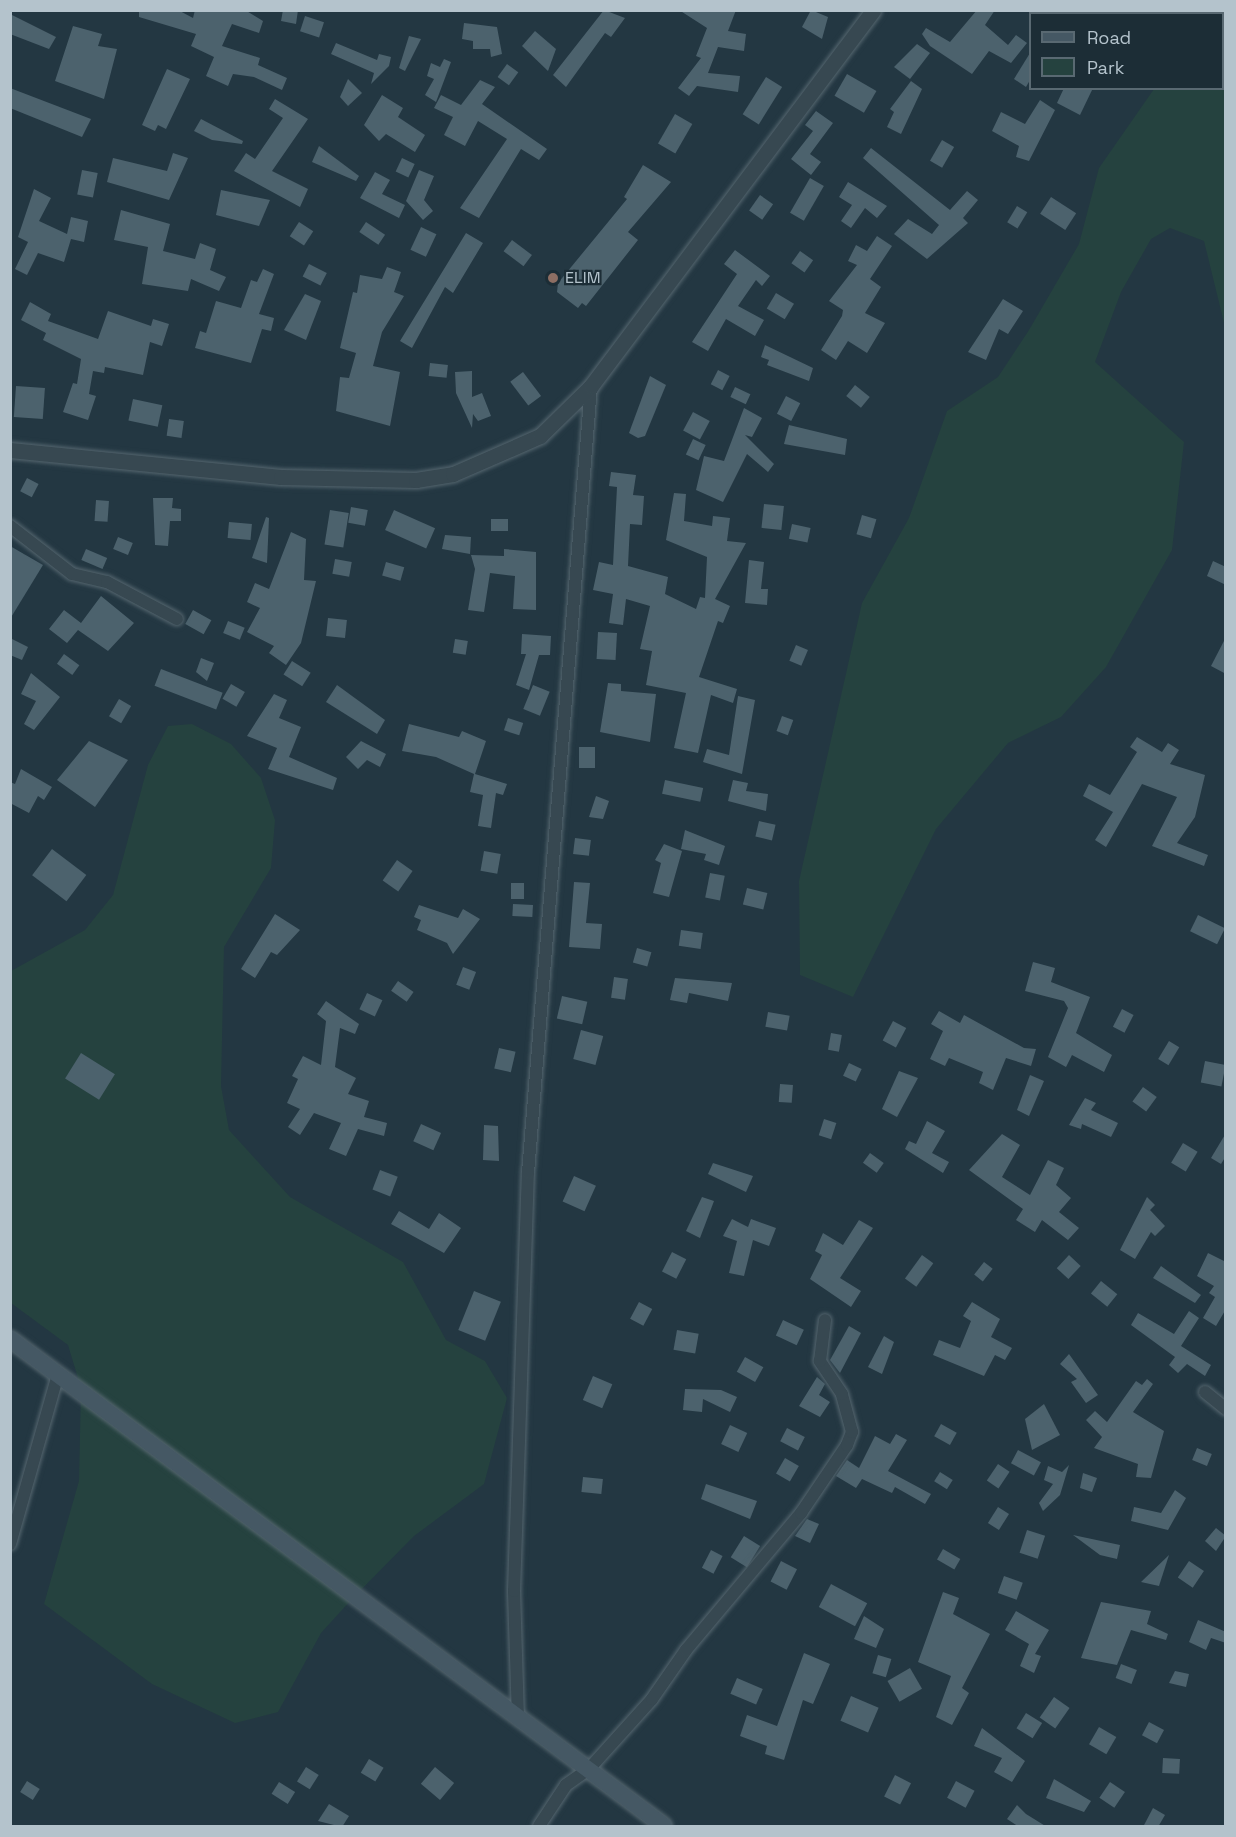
<!DOCTYPE html>
<style>
body{margin:0}
#map{position:relative;width:1236px;height:1837px;overflow:hidden;background:#233742;font-family:"Space Grotesk",sans-serif}
div>[style]{position:absolute}
.green>*{inset:0;background:#25423f}
.building>*{inset:0;background:#4c626d;transform-origin:0 0}
.roads{filter:drop-shadow(0 0 2px #55666f) drop-shadow(0 0 2px #55666f)}
.minor>*{height:12px;margin:-6px;padding:0 6px;transform-origin:6px;border-radius:6px;background:#374851}
.tertiary>*{height:15px;margin:-7.5px;padding:0 7.5px;transform-origin:7.5px;border-radius:7.5px;background:#374851}
.secondary>*{height:16px;margin:-8px;padding:0 8px;transform-origin:8px;border-radius:8px;background:#455864}
.dots>*{width:16px;height:16px;translate:-50% -50%;box-sizing:border-box;border:3px solid #1c2d36;border-radius:50%}
span{translate:-50% -50%;white-space:nowrap;text-align:center;line-height:1.15;-webkit-text-stroke:4.5px #1c2d36;paint-order:stroke}
.poi-label{font-size:16px;color:#b4c3cc}
.left{translate:0 -50%;text-align:left}
.frame{position:absolute;inset:0;border:12px solid #b4c3cc;pointer-events:none}
.legend{position:absolute;left:1029px;top:12px;width:195px;height:78px;box-sizing:border-box;background:#1c2d36;border:2px solid #596972;margin:0;padding:8px 10px;list-style:none;font-size:18px;color:#b4c3cc}
.legend li{display:flex;align-items:center;gap:12px;height:30px}
.legend b{width:30px;border:2px solid #596972}
</style>
<div id="map">
<div class="green">
<div style="clip-path:polygon(1203px 11px,1225px 11px,1225px 327px,1204px 241px,1170px 228px,1151px 239px,1121px 292px,1095px 362px,1184px 442px,1172px 550px,1106px 667px,1061px 717px,1008px 743px,936px 829px,853px 997px,800px 975px,799px 881px,862px 603px,909px 518px,947px 411px,998px 377px,1029px 330px,1079px 244px,1099px 168px,1154px 89px,1222px 88px,1222px 14px,1200px 13px)"></div>
<div style="clip-path:polygon(192px 724px,231px 744px,261px 778px,275px 820px,271px 868px,224px 947px,221px 1086px,229px 1130px,290px 1197px,403px 1262px,446px 1340px,485px 1361px,507px 1398px,484px 1484px,414px 1536px,352px 1599px,321px 1633px,278px 1712px,235px 1723px,152px 1684px,44px 1604px,79px 1481px,81px 1388px,68px 1345px,11px 1303px,11px 971px,85px 930px,113px 895px,148px 765px,168px 726px)"></div>
</div>
<div class="building">
<div style="clip-path:polygon(139px 10px,178px 10px,193px 18px,195px 10px,245px 10px,263px 21px,259px 33px,232px 24px,222px 46px,260px 58px,258px 65px,287px 78px,282px 90px,254px 77px,233px 74px,228px 86px,206px 76px,214px 57px,191px 46px,196px 34px,139px 17px)"></div>
<div style="clip-path:polygon(283px 10px,298px 10px,296px 24px,281px 21px)"></div>
<div style="clip-path:polygon(604px 10px,625px 18px,611px 37px,605px 33px,566px 87px,553px 75px)"></div>
<div style="clip-path:polygon(679px 10px,736px 10px,728px 31px,746px 34px,744px 51px,718px 47px,708px 73px,740px 76px,738px 92px,697px 86px,689px 96px,678px 88px,701px 58px,696px 56px,707px 28px)"></div>
<div style="clip-path:polygon(811px 10px,828px 17px,822px 39px,802px 27px)"></div>
<div style="clip-path:polygon(977px 10px,995px 10px,985px 25px,1008px 45px,1016px 35px,1027px 43px,1011px 63px,989px 51px,972px 74px,930px 46px,922px 34px,926px 28px,950px 42px)"></div>
<div style="clip-path:polygon(10px 14px,56px 37px,49px 49px,10px 34px)"></div>
<div style="left:305px;top:16px;width:20px;height:16px;rotate:18deg"></div>
<div style="clip-path:polygon(464px 23px,497px 27px,502px 54px,491px 57px,490px 49px,473px 49px,473px 41px,462px 39px)"></div>
<div style="clip-path:polygon(73px 26px,102px 34px,98px 46px,117px 49px,104px 99px,55px 81px)"></div>
<div style="clip-path:polygon(535px 31px,556px 49px,548px 71px,522px 46px)"></div>
<div style="clip-path:polygon(409px 36px,421px 39px,405px 71px,399px 68px)"></div>
<div style="clip-path:polygon(336px 43px,377px 60px,379px 54px,391px 57px,389px 66px,371px 84px,374px 73px,331px 54px)"></div>
<div style="clip-path:polygon(917px 44px,930px 53px,910px 79px,894px 67px)"></div>
<div style="clip-path:polygon(1030px 53px,1030px 80px,1026px 87px,1014px 79px)"></div>
<div style="clip-path:polygon(444px 59px,451px 62px,436px 102px,425px 95px,434px 79px,427px 76px,431px 63px,440px 67px)"></div>
<div style="left:507px;top:64px;width:14px;height:16px;rotate:36deg"></div>
<div style="clip-path:polygon(167px 69px,190px 79px,166px 129px,158px 125px,155px 131px,142px 125px)"></div>
<div style="left:847px;top:74px;width:34px;height:25px;rotate:30deg"></div>
<div style="left:766px;top:77px;width:19px;height:44px;rotate:32deg"></div>
<div style="clip-path:polygon(348px 79px,362px 93px,348px 106px,340px 97px)"></div>
<div style="clip-path:polygon(480px 80px,495px 87px,482px 104px,547px 149px,539px 160px,521px 149px,479px 218px,460px 208px,507px 139px,478px 121px,465px 146px,444px 135px,453px 117px,434px 108px,441px 95px,461px 105px)"></div>
<div style="clip-path:polygon(911px 81px,922px 89px,901px 134px,887px 127px,894px 112px,890px 109px)"></div>
<div style="clip-path:polygon(10px 88px,91px 119px,82px 137px,10px 108px)"></div>
<div style="clip-path:polygon(1064px 88px,1093px 88px,1080px 115px,1057px 103px)"></div>
<div style="clip-path:polygon(382px 95px,403px 108px,398px 117px,425px 135px,415px 152px,386px 134px,379px 141px,364px 125px)"></div>
<div style="clip-path:polygon(275px 99px,308px 119px,272px 171px,308px 189px,300px 207px,234px 171px,246px 153px,255px 159px,283px 118px,269px 109px)"></div>
<div style="clip-path:polygon(1040px 100px,1055px 110px,1029px 161px,1016px 157px,1019px 146px,992px 131px,1001px 112px,1025px 124px)"></div>
<div style="clip-path:polygon(816px 111px,833px 123px,810px 154px,821px 162px,811px 175px,791px 159px,813px 131px,805px 125px)"></div>
<div style="left:675px;top:114px;width:20px;height:34px;rotate:30deg"></div>
<div style="clip-path:polygon(201px 119px,243px 141px,242px 144px,212px 140px,194px 131px)"></div>
<div style="left:942px;top:140px;width:14px;height:24px;rotate:30deg"></div>
<div style="clip-path:polygon(319px 146px,359px 176px,356px 181px,312px 162px)"></div>
<div style="clip-path:polygon(871px 148px,950px 210px,967px 191px,978px 200px,963px 218px,968px 223px,927px 259px,894px 234px,908px 219px,932px 234px,939px 225px,863px 158px)"></div>
<div style="clip-path:polygon(173px 153px,188px 158px,169px 200px,107px 182px,113px 158px,167px 171px)"></div>
<div style="left:402px;top:158px;width:14px;height:15px;rotate:25deg"></div>
<div style="clip-path:polygon(643px 165px,671px 182px,628px 232px,638px 240px,586px 306px,582px 303px,578px 308px,557px 292px,558px 283px,627px 199px,624px 197px)"></div>
<div style="left:82px;top:170px;width:16px;height:25px;rotate:11deg"></div>
<div style="clip-path:polygon(419px 170px,434px 176px,424px 200px,433px 211px,423px 220px,406px 201px)"></div>
<div style="clip-path:polygon(375px 172px,390px 180px,382px 194px,405px 205px,399px 218px,360px 198px)"></div>
<div style="left:810px;top:178px;width:16px;height:40px;rotate:30deg"></div>
<div style="clip-path:polygon(848px 182px,887px 206px,877px 218px,865px 208px,851px 228px,841px 221px,852px 205px,839px 197px)"></div>
<div style="clip-path:polygon(34px 189px,51px 198px,39px 221px,67px 234px,71px 217px,88px 221px,84px 242px,71px 239px,64px 262px,38px 253px,27px 275px,15px 269px,28px 242px,18px 237px)"></div>
<div style="clip-path:polygon(221px 190px,270px 200px,259px 226px,216px 215px)"></div>
<div style="left:760px;top:195px;width:16px;height:19px;rotate:35deg"></div>
<div style="left:1051px;top:197px;width:30px;height:20px;rotate:33deg"></div>
<div style="left:1017px;top:206px;width:12px;height:19px;rotate:31deg"></div>
<div style="clip-path:polygon(121px 210px,170px 224px,163px 251px,195px 259px,200px 243px,216px 249px,210px 270px,226px 277px,219px 291px,191px 279px,188px 291px,142px 284px,148px 247px,114px 240px)"></div>
<div style="left:299px;top:222px;width:17px;height:17px;rotate:33deg"></div>
<div style="left:366px;top:222px;width:23px;height:12px;rotate:34deg"></div>
<div style="left:421px;top:227px;width:17px;height:25px;rotate:25deg"></div>
<div style="clip-path:polygon(466px 233px,483px 243px,453px 293px,445px 287px,412px 348px,400px 341px)"></div>
<div style="clip-path:polygon(877px 236px,892px 246px,870px 279px,881px 287px,865px 313px,885px 323px,867px 353px,848px 341px,836px 360px,821px 350px,842px 316px,843px 310px,829px 301px,857px 265px,848px 261px,856px 245px,867px 251px)"></div>
<div style="left:512px;top:240px;width:25px;height:14px;rotate:37deg"></div>
<div style="clip-path:polygon(735px 250px,770px 276px,762px 286px,756px 280px,738px 306px,764px 320px,755px 336px,726px 319px,708px 351px,692px 342px,737px 274px,724px 264px)"></div>
<div style="left:800px;top:251px;width:16px;height:15px;rotate:35deg"></div>
<div style="left:309px;top:264px;width:20px;height:14px;rotate:27deg"></div>
<div style="clip-path:polygon(387px 267px,401px 272px,394px 292px,404px 296px,382px 332px,373px 366px,400px 372px,390px 426px,336px 411px,340px 377px,349px 378px,356px 353px,340px 348px,353px 292px,357px 293px,360px 275px,382px 279px)"></div>
<div style="clip-path:polygon(263px 269px,274px 274px,259px 314px,274px 318px,271px 331px,262px 329px,251px 363px,195px 348px,200px 331px,206px 333px,216px 301px,241px 308px,251px 280px,257px 282px)"></div>
<div style="left:776px;top:293px;width:21px;height:18px;rotate:31deg"></div>
<div style="clip-path:polygon(305px 294px,321px 301px,306px 340px,284px 330px)"></div>
<div style="clip-path:polygon(1003px 299px,1023px 311px,1008px 334px,999px 329px,986px 360px,968px 352px)"></div>
<div style="clip-path:polygon(30px 302px,51px 314px,48px 321px,98px 339px,108px 311px,151px 326px,153px 319px,169px 324px,162px 346px,150px 342px,143px 375px,105px 367px,104px 373px,93px 371px,89px 394px,96px 396px,88px 420px,63px 412px,73px 383px,77px 384px,81px 359px,43px 340px,46px 333px,21px 320px)"></div>
<div style="clip-path:polygon(765px 345px,813px 368px,809px 381px,767px 365px,769px 360px,761px 357px)"></div>
<div style="left:430px;top:363px;width:18px;height:13px;rotate:6deg"></div>
<div style="left:718px;top:370px;width:13px;height:16px;rotate:27deg"></div>
<div style="clip-path:polygon(472px 371px,472px 397px,482px 393px,491px 416px,478px 421px,473px 414px,472px 428px,456px 393px,455px 372px)"></div>
<div style="left:523px;top:372px;width:30px;height:16px;rotate:53deg"></div>
<div style="clip-path:polygon(650px 376px,666px 385px,645px 436px,638px 438px,629px 433px)"></div>
<div style="left:855px;top:385px;width:19px;height:14px;rotate:39deg"></div>
<div style="left:16px;top:386px;width:29px;height:31px;rotate:4deg"></div>
<div style="left:735px;top:387px;width:17px;height:11px;rotate:25deg"></div>
<div style="left:786px;top:396px;width:16px;height:20px;rotate:27deg"></div>
<div style="left:133px;top:399px;width:30px;height:22px;rotate:12deg"></div>
<div style="clip-path:polygon(744px 408px,762px 418px,752px 437px,745px 435px,774px 464px,768px 472px,747px 454px,723px 502px,696px 490px,704px 456px,724px 461px)"></div>
<div style="left:693px;top:412px;width:19px;height:21px;rotate:28deg"></div>
<div style="left:169px;top:419px;width:15px;height:17px;rotate:8deg"></div>
<div style="clip-path:polygon(789px 425px,847px 439px,845px 455px,784px 444px)"></div>
<div style="left:693px;top:439px;width:14px;height:17px;rotate:25deg"></div>
<div style="clip-path:polygon(611px 472px,636px 475px,633px 495px,644px 496px,642px 525px,630px 524px,628px 566px,668px 577px,665px 594px,696px 609px,700px 597px,705px 598px,707px 557px,666px 540px,674px 493px,686px 494px,684px 521px,712px 526px,713px 516px,730px 518px,727px 541px,746px 543px,715px 599px,730px 606px,723px 623px,718px 621px,699px 677px,737px 689px,733px 703px,711px 695px,698px 753px,674px 748px,686px 693px,646px 685px,652px 651px,640px 649px,650px 606px,626px 599px,623px 625px,609px 623px,613px 594px,593px 590px,599px 562px,613px 565px,617px 487px,609px 486px)"></div>
<div style="left:27px;top:478px;width:13px;height:15px;rotate:27deg"></div>
<div style="clip-path:polygon(153px 498px,173px 498px,172px 508px,181px 509px,181px 521px,170px 521px,168px 546px,155px 545px)"></div>
<div style="left:96px;top:500px;width:13px;height:21px;rotate:4deg"></div>
<div style="left:764px;top:504px;width:20px;height:24px;rotate:6deg"></div>
<div style="left:351px;top:507px;width:17px;height:16px;rotate:10deg"></div>
<div style="left:330px;top:510px;width:19px;height:35px;rotate:9deg"></div>
<div style="left:394px;top:510px;width:45px;height:22px;rotate:24deg"></div>
<div style="left:862px;top:515px;width:15px;height:20px;rotate:16deg"></div>
<div style="clip-path:polygon(266px 517px,269px 518px,267px 563px,252px 558px)"></div>
<div style="left:491px;top:519px;width:17px;height:12px"></div>
<div style="left:229px;top:522px;width:23px;height:16px;rotate:5deg"></div>
<div style="left:792px;top:524px;width:19px;height:15px;rotate:12deg"></div>
<div style="clip-path:polygon(291px 532px,306px 539px,304px 580px,316px 581px,301px 643px,286px 665px,269px 653px,274px 646px,247px 632px,260px 608px,247px 602px,255px 583px,269px 589px)"></div>
<div style="clip-path:polygon(445px 535px,471px 537px,470px 554px,442px 549px)"></div>
<div style="left:118px;top:537px;width:16px;height:13px;rotate:22deg"></div>
<div style="clip-path:polygon(10px 546px,43px 565px,10px 619px)"></div>
<div style="left:86px;top:549px;width:23px;height:12px;rotate:23deg"></div>
<div style="clip-path:polygon(504px 549px,536px 552px,536px 610px,513px 609px,515px 576px,490px 573px,484px 612px,468px 610px,475px 569px,471px 555px,504px 556px)"></div>
<div style="left:335px;top:559px;width:17px;height:15px;rotate:10deg"></div>
<div style="clip-path:polygon(749px 560px,764px 562px,761px 589px,768px 589px,767px 605px,745px 603px)"></div>
<div style="clip-path:polygon(1213px 561px,1226px 567px,1226px 585px,1207px 576px)"></div>
<div style="left:386px;top:562px;width:19px;height:14px;rotate:16deg"></div>
<div style="clip-path:polygon(101px 596px,134px 623px,108px 651px,78px 630px,67px 643px,49px 629px,64px 610px,81px 623px)"></div>
<div style="left:193px;top:610px;width:21px;height:16px;rotate:29deg"></div>
<div style="left:328px;top:618px;width:19px;height:18px;rotate:6deg"></div>
<div style="left:228px;top:621px;width:18px;height:13px;rotate:22deg"></div>
<div style="left:598px;top:632px;width:19px;height:27px;rotate:3deg"></div>
<div style="clip-path:polygon(522px 634px,551px 636px,550px 655px,539px 655px,529px 690px,516px 685px,526px 654px,521px 654px)"></div>
<div style="clip-path:polygon(1226px 637px,1226px 674px,1211px 666px)"></div>
<div style="clip-path:polygon(10px 638px,28px 647px,22px 660px,10px 655px)"></div>
<div style="left:455px;top:639px;width:13px;height:14px;rotate:9deg"></div>
<div style="left:796px;top:645px;width:13px;height:17px;rotate:23deg"></div>
<div style="left:64px;top:654px;width:19px;height:12px;rotate:36deg"></div>
<div style="clip-path:polygon(201px 658px,214px 663px,207px 681px,196px 672px)"></div>
<div style="left:292px;top:661px;width:22px;height:16px;rotate:32deg"></div>
<div style="left:161px;top:669px;width:66px;height:18px;rotate:21deg"></div>
<div style="clip-path:polygon(31px 673px,60px 697px,34px 730px,24px 724px,36px 701px,21px 694px)"></div>
<div style="clip-path:polygon(608px 683px,621px 684px,621px 691px,656px 694px,650px 742px,600px 732px)"></div>
<div style="left:231px;top:684px;width:16px;height:17px;rotate:30deg"></div>
<div style="clip-path:polygon(337px 685px,385px 720px,377px 734px,326px 702px)"></div>
<div style="left:533px;top:685px;width:18px;height:26px;rotate:22deg"></div>
<div style="clip-path:polygon(274px 694px,287px 700px,279px 718px,301px 727px,289px 757px,337px 778px,333px 790px,268px 769px,277px 748px,247px 736px)"></div>
<div style="clip-path:polygon(738px 696px,755px 700px,742px 774px,703px 762px,707px 749px,729px 755px)"></div>
<div style="left:119px;top:699px;width:14px;height:20px;rotate:30deg"></div>
<div style="left:782px;top:716px;width:12px;height:16px;rotate:20deg"></div>
<div style="left:508px;top:718px;width:16px;height:13px;rotate:18deg"></div>
<div style="clip-path:polygon(409px 724px,459px 737px,462px 731px,486px 741px,475px 774px,507px 784px,503px 795px,496px 793px,491px 828px,478px 826px,483px 795px,470px 792px,474px 774px,436px 757px,402px 751px)"></div>
<div style="clip-path:polygon(1137px 737px,1162px 752px,1168px 743px,1179px 750px,1170px 764px,1205px 775px,1195px 817px,1177px 843px,1208px 855px,1204px 866px,1152px 846px,1177px 797px,1142px 784px,1106px 847px,1095px 840px,1113px 812px,1083px 796px,1089px 784px,1110px 795px,1137px 752px,1130px 747px)"></div>
<div style="clip-path:polygon(89px 741px,128px 760px,95px 807px,57px 780px)"></div>
<div style="clip-path:polygon(361px 741px,386px 754px,380px 767px,367px 760px,358px 769px,346px 757px)"></div>
<div style="left:579px;top:747px;width:16px;height:21px"></div>
<div style="clip-path:polygon(21px 769px,52px 787px,44px 800px,38px 796px,29px 813px,10px 803px,10px 782px,15px 784px)"></div>
<div style="left:665px;top:780px;width:39px;height:14px;rotate:12deg"></div>
<div style="clip-path:polygon(733px 780px,748px 783px,746px 791px,768px 794px,766px 811px,728px 801px)"></div>
<div style="clip-path:polygon(596px 796px,609px 801px,603px 819px,589px 817px)"></div>
<div style="left:759px;top:821px;width:17px;height:16px;rotate:13deg"></div>
<div style="clip-path:polygon(685px 830px,725px 846px,719px 865px,704px 860px,706px 854px,681px 849px)"></div>
<div style="left:575px;top:838px;width:16px;height:16px;rotate:7deg"></div>
<div style="clip-path:polygon(664px 844px,682px 851px,669px 897px,653px 893px,661px 863px,655px 860px)"></div>
<div style="left:52px;top:849px;width:43px;height:33px;rotate:37deg"></div>
<div style="left:484px;top:851px;width:17px;height:20px;rotate:10deg"></div>
<div style="left:397px;top:860px;width:19px;height:25px;rotate:35deg"></div>
<div style="left:710px;top:873px;width:15px;height:25px;rotate:11deg"></div>
<div style="clip-path:polygon(574px 882px,590px 883px,586px 923px,602px 924px,600px 949px,569px 947px)"></div>
<div style="left:524px;top:883px;width:16px;height:13px;rotate:90deg"></div>
<div style="left:747px;top:888px;width:21px;height:17px;rotate:14deg"></div>
<div style="left:513px;top:904px;width:20px;height:12px;rotate:3deg"></div>
<div style="clip-path:polygon(419px 905px,458px 918px,463px 909px,480px 919px,453px 954px,447px 943px,417px 930px,421px 920px,414px 917px)"></div>
<div style="clip-path:polygon(275px 914px,300px 930px,277px 955px,271px 952px,255px 978px,241px 969px)"></div>
<div style="left:1198px;top:915px;width:30px;height:18px;rotate:26deg"></div>
<div style="left:681px;top:930px;width:22px;height:16px;rotate:8deg"></div>
<div style="left:637px;top:948px;width:15px;height:15px;rotate:16deg"></div>
<div style="clip-path:polygon(1033px 962px,1055px 968px,1051px 982px,1090px 997px,1076px 1033px,1112px 1055px,1104px 1072px,1072px 1055px,1066px 1067px,1048px 1057px,1068px 1008px,1064px 1001px,1025px 991px)"></div>
<div style="left:463px;top:967px;width:14px;height:19px;rotate:21deg"></div>
<div style="left:614px;top:977px;width:14px;height:21px;rotate:8deg"></div>
<div style="clip-path:polygon(675px 978px,732px 983px,728px 1001px,689px 993px,687px 1003px,670px 1000px)"></div>
<div style="left:398px;top:981px;width:19px;height:12px;rotate:35deg"></div>
<div style="left:367px;top:993px;width:17px;height:18px;rotate:25deg"></div>
<div style="left:562px;top:996px;width:26px;height:23px;rotate:13deg"></div>
<div style="clip-path:polygon(326px 1001px,359px 1024px,355px 1034px,340px 1028px,335px 1067px,356px 1078px,348px 1094px,369px 1101px,364px 1117px,387px 1123px,384px 1136px,358px 1129px,346px 1156px,329px 1149px,341px 1123px,314px 1113px,300px 1135px,288px 1127px,300px 1109px,287px 1103px,298px 1079px,292px 1076px,303px 1056px,321px 1065px,326px 1021px,317px 1014px)"></div>
<div style="left:1122px;top:1009px;width:13px;height:20px;rotate:27deg"></div>
<div style="clip-path:polygon(939px 1011px,960px 1023px,964px 1015px,1024px 1048px,1036px 1049px,1031px 1066px,1006px 1058px,993px 1090px,979px 1083px,983px 1072px,949px 1058px,945px 1066px,930px 1059px,943px 1031px,931px 1024px)"></div>
<div style="left:768px;top:1012px;width:22px;height:15px;rotate:10deg"></div>
<div style="left:893px;top:1021px;width:15px;height:22px;rotate:28deg"></div>
<div style="left:581px;top:1030px;width:23px;height:30px;rotate:15deg"></div>
<div style="left:831px;top:1033px;width:11px;height:17px;rotate:10deg"></div>
<div style="left:1169px;top:1041px;width:12px;height:21px;rotate:31deg"></div>
<div style="left:499px;top:1048px;width:17px;height:21px;rotate:13deg"></div>
<div style="left:81px;top:1053px;width:40px;height:30px;rotate:32deg"></div>
<div style="left:1205px;top:1061px;width:21px;height:22px;rotate:11deg"></div>
<div style="left:849px;top:1063px;width:14px;height:14px;rotate:25deg"></div>
<div style="clip-path:polygon(899px 1071px,918px 1078px,897px 1117px,882px 1109px)"></div>
<div style="clip-path:polygon(1030px 1075px,1044px 1081px,1029px 1116px,1017px 1110px)"></div>
<div style="left:780px;top:1084px;width:13px;height:18px;rotate:4deg"></div>
<div style="left:1143px;top:1087px;width:17px;height:18px;rotate:36deg"></div>
<div style="clip-path:polygon(1085px 1098px,1096px 1103px,1091px 1110px,1118px 1123px,1111px 1137px,1082px 1124px,1081px 1129px,1069px 1125px)"></div>
<div style="left:824px;top:1119px;width:13px;height:17px;rotate:18deg"></div>
<div style="clip-path:polygon(927px 1121px,945px 1131px,932px 1153px,949px 1162px,943px 1173px,905px 1149px,909px 1141px,916px 1144px)"></div>
<div style="left:421px;top:1124px;width:22px;height:19px;rotate:24deg"></div>
<div style="clip-path:polygon(484px 1125px,498px 1126px,499px 1161px,483px 1160px)"></div>
<div style="clip-path:polygon(1226px 1133px,1226px 1156px,1221px 1164px,1211px 1158px)"></div>
<div style="clip-path:polygon(1002px 1134px,1020px 1145px,1002px 1177px,1030px 1195px,1048px 1160px,1064px 1168px,1056px 1185px,1071px 1198px,1059px 1212px,1079px 1228px,1068px 1240px,1042px 1220px,1035px 1232px,1016px 1220px,1023px 1209px,969px 1170px)"></div>
<div style="left:1183px;top:1143px;width:17px;height:23px;rotate:31deg"></div>
<div style="left:870px;top:1153px;width:17px;height:12px;rotate:36deg"></div>
<div style="clip-path:polygon(713px 1163px,753px 1176px,746px 1192px,708px 1174px)"></div>
<div style="left:380px;top:1170px;width:19px;height:21px;rotate:21deg"></div>
<div style="left:574px;top:1176px;width:24px;height:28px;rotate:24deg"></div>
<div style="clip-path:polygon(702px 1197px,714px 1201px,700px 1238px,686px 1231px)"></div>
<div style="clip-path:polygon(1147px 1197px,1155px 1205px,1150px 1210px,1165px 1226px,1155px 1236px,1151px 1232px,1135px 1259px,1120px 1250px)"></div>
<div style="clip-path:polygon(399px 1211px,429px 1229px,439px 1213px,461px 1228px,444px 1253px,391px 1224px)"></div>
<div style="clip-path:polygon(732px 1219px,748px 1227px,751px 1219px,776px 1228px,769px 1246px,753px 1240px,744px 1276px,729px 1273px,737px 1241px,723px 1236px)"></div>
<div style="clip-path:polygon(859px 1220px,873px 1228px,840px 1278px,861px 1291px,851px 1307px,810px 1279px,822px 1255px,815px 1251px,823px 1233px,843px 1245px)"></div>
<div style="left:672px;top:1252px;width:16px;height:22px;rotate:27deg"></div>
<div style="clip-path:polygon(1208px 1253px,1226px 1262px,1226px 1309px,1216px 1326px,1203px 1318px,1215px 1297px,1209px 1293px,1214px 1286px,1197px 1276px)"></div>
<div style="left:922px;top:1255px;width:14px;height:29px;rotate:36deg"></div>
<div style="left:1069px;top:1255px;width:16px;height:18px;rotate:43deg"></div>
<div style="left:984px;top:1262px;width:11px;height:16px;rotate:38deg"></div>
<div style="clip-path:polygon(1161px 1266px,1201px 1295px,1195px 1303px,1153px 1278px)"></div>
<div style="left:1101px;top:1281px;width:21px;height:16px;rotate:39deg"></div>
<div style="left:474px;top:1291px;width:29px;height:42px;rotate:22deg"></div>
<div style="left:639px;top:1302px;width:15px;height:19px;rotate:28deg"></div>
<div style="clip-path:polygon(972px 1302px,1000px 1319px,991px 1337px,1012px 1348px,1005px 1360px,995px 1355px,984px 1376px,933px 1355px,939px 1340px,960px 1348px,971px 1321px,963px 1316px)"></div>
<div style="clip-path:polygon(1189px 1311px,1199px 1318px,1181px 1346px,1211px 1365px,1205px 1376px,1187px 1364px,1178px 1373px,1169px 1365px,1175px 1357px,1131px 1325px,1138px 1313px,1174px 1334px)"></div>
<div style="left:783px;top:1320px;width:23px;height:17px;rotate:25deg"></div>
<div style="clip-path:polygon(849px 1326px,861px 1333px,840px 1373px,830px 1360px)"></div>
<div style="left:677px;top:1330px;width:22px;height:20px;rotate:10deg"></div>
<div style="clip-path:polygon(884px 1336px,894px 1342px,882px 1374px,868px 1367px)"></div>
<div style="clip-path:polygon(1069px 1354px,1098px 1395px,1086px 1403px,1071px 1382px,1077px 1379px,1060px 1364px)"></div>
<div style="left:745px;top:1357px;width:21px;height:17px;rotate:29deg"></div>
<div style="left:593px;top:1376px;width:21px;height:26px;rotate:23deg"></div>
<div style="clip-path:polygon(817px 1377px,825px 1384px,819px 1395px,830px 1402px,820px 1417px,799px 1406px)"></div>
<div style="clip-path:polygon(1147px 1379px,1153px 1384px,1133px 1412px,1164px 1431px,1151px 1478px,1136px 1477px,1138px 1464px,1094px 1448px,1102px 1437px,1086px 1420px,1095px 1411px,1107px 1422px,1136px 1381px,1142px 1385px)"></div>
<div style="clip-path:polygon(685px 1389px,721px 1390px,737px 1397px,730px 1412px,703px 1399px,702px 1412px,683px 1410px)"></div>
<div style="clip-path:polygon(1044px 1404px,1060px 1435px,1032px 1450px,1025px 1419px)"></div>
<div style="left:941px;top:1424px;width:18px;height:14px;rotate:29deg"></div>
<div style="left:730px;top:1425px;width:19px;height:21px;rotate:25deg"></div>
<div style="left:787px;top:1428px;width:20px;height:15px;rotate:27deg"></div>
<div style="clip-path:polygon(896px 1434px,907px 1440px,888px 1471px,931px 1494px,925px 1504px,895px 1487px,892px 1493px,862px 1479px,856px 1488px,836px 1476px,847px 1460px,859px 1468px,875px 1436px,890px 1444px)"></div>
<div style="left:1197px;top:1448px;width:16px;height:13px;rotate:22deg"></div>
<div style="left:1018px;top:1450px;width:26px;height:15px;rotate:28deg"></div>
<div style="left:785px;top:1458px;width:16px;height:18px;rotate:30deg"></div>
<div style="left:998px;top:1464px;width:14px;height:20px;rotate:34deg"></div>
<div style="clip-path:polygon(1069px 1465px,1060px 1495px,1043px 1511px,1039px 1503px,1053px 1484px,1044px 1480px,1048px 1466px,1062px 1472px)"></div>
<div style="left:940px;top:1472px;width:15px;height:11px;rotate:32deg"></div>
<div style="clip-path:polygon(1083px 1473px,1097px 1478px,1092px 1492px,1080px 1488px)"></div>
<div style="left:583px;top:1477px;width:20px;height:15px;rotate:6deg"></div>
<div style="clip-path:polygon(706px 1484px,757px 1501px,750px 1519px,701px 1499px)"></div>
<div style="clip-path:polygon(1175px 1490px,1186px 1498px,1168px 1530px,1131px 1521px,1134px 1507px,1161px 1513px)"></div>
<div style="left:998px;top:1507px;width:13px;height:19px;rotate:32deg"></div>
<div style="clip-path:polygon(807px 1519px,819px 1524px,810px 1543px,795px 1536px)"></div>
<div style="clip-path:polygon(1216px 1528px,1226px 1536px,1216px 1551px,1205px 1541px)"></div>
<div style="left:1027px;top:1530px;width:19px;height:24px;rotate:18deg"></div>
<div style="clip-path:polygon(1073px 1535px,1120px 1545px,1117px 1559px,1100px 1555px)"></div>
<div style="left:744px;top:1536px;width:19px;height:25px;rotate:32deg"></div>
<div style="left:943px;top:1549px;width:20px;height:12px;rotate:30deg"></div>
<div style="left:711px;top:1550px;width:13px;height:20px;rotate:27deg"></div>
<div style="clip-path:polygon(1169px 1555px,1159px 1586px,1141px 1582px)"></div>
<div style="left:781px;top:1561px;width:18px;height:23px;rotate:27deg"></div>
<div style="left:1189px;top:1561px;width:18px;height:20px;rotate:34deg"></div>
<div style="left:1004px;top:1576px;width:20px;height:18px;rotate:20deg"></div>
<div style="left:831px;top:1584px;width:41px;height:26px;rotate:28deg"></div>
<div style="clip-path:polygon(943px 1592px,959px 1598px,953px 1614px,990px 1634px,962px 1688px,969px 1693px,952px 1725px,936px 1717px,951px 1676px,918px 1662px)"></div>
<div style="clip-path:polygon(1101px 1602px,1151px 1611px,1147px 1624px,1168px 1634px,1166px 1640px,1131px 1630px,1117px 1665px,1081px 1658px)"></div>
<div style="clip-path:polygon(1016px 1611px,1049px 1630px,1035px 1654px,1041px 1656px,1034px 1673px,1020px 1666px,1029px 1644px,1005px 1630px)"></div>
<div style="clip-path:polygon(864px 1616px,884px 1629px,876px 1648px,854px 1639px)"></div>
<div style="clip-path:polygon(1198px 1620px,1226px 1632px,1226px 1643px,1211px 1638px,1206px 1650px,1189px 1642px)"></div>
<div style="clip-path:polygon(804px 1653px,830px 1664px,813px 1704px,803px 1700px,784px 1760px,765px 1754px,767px 1746px,740px 1736px,747px 1715px,777px 1726px)"></div>
<div style="left:878px;top:1655px;width:14px;height:19px;rotate:17deg"></div>
<div style="left:1121px;top:1664px;width:17px;height:15px;rotate:21deg"></div>
<div style="left:910px;top:1668px;width:24px;height:26px;rotate:60deg"></div>
<div style="clip-path:polygon(1175px 1671px,1189px 1674px,1186px 1687px,1169px 1683px)"></div>
<div style="left:737px;top:1678px;width:28px;height:17px;rotate:23deg"></div>
<div style="left:851px;top:1696px;width:30px;height:27px;rotate:23deg"></div>
<div style="left:1054px;top:1697px;width:19px;height:25px;rotate:35deg"></div>
<div style="left:1026px;top:1713px;width:19px;height:18px;rotate:32deg"></div>
<div style="left:1149px;top:1722px;width:17px;height:15px;rotate:28deg"></div>
<div style="left:1099px;top:1727px;width:20px;height:20px;rotate:30deg"></div>
<div style="clip-path:polygon(982px 1728px,1025px 1761px,1012px 1782px,994px 1772px,1002px 1758px,974px 1746px)"></div>
<div style="left:1163px;top:1758px;width:17px;height:15px;rotate:3deg"></div>
<div style="left:369px;top:1759px;width:17px;height:16px;rotate:31deg"></div>
<div style="left:306px;top:1767px;width:15px;height:17px;rotate:32deg"></div>
<div style="left:435px;top:1767px;width:25px;height:22px;rotate:40deg"></div>
<div style="left:895px;top:1775px;width:18px;height:24px;rotate:27deg"></div>
<div style="clip-path:polygon(1054px 1779px,1091px 1801px,1084px 1812px,1046px 1798px)"></div>
<div style="left:27px;top:1781px;width:15px;height:13px;rotate:32deg"></div>
<div style="left:956px;top:1781px;width:21px;height:19px;rotate:28deg"></div>
<div style="left:279px;top:1782px;width:19px;height:14px;rotate:32deg"></div>
<div style="left:1110px;top:1782px;width:18px;height:19px;rotate:34deg"></div>
<div style="clip-path:polygon(329px 1804px,349px 1816px,342px 1827px,318px 1821px)"></div>
<div style="clip-path:polygon(1017px 1805px,1026px 1814px,1047px 1827px,1019px 1827px,1007px 1819px)"></div>
<div style="clip-path:polygon(1153px 1808px,1165px 1815px,1158px 1827px,1143px 1827px)"></div>
</div>
<div class="roads">
<div class="minor">
<div style="left:10px;top:526px;width:78px;rotate:37.7deg"></div>
<div style="left:72px;top:574px;width:36px;rotate:13deg"></div>
<div style="left:107px;top:582px;width:79px;rotate:27.9deg"></div>
<div style="left:1205px;top:1392px;width:27px;rotate:39deg"></div>
<div style="left:10px;top:1544px;width:177px;rotate:-74.2deg"></div>
<div style="left:518px;top:1719px;width:128px;rotate:-91.8deg"></div>
<div style="left:514px;top:1591px;width:418px;rotate:-88.1deg"></div>
<div style="left:528px;top:1173px;width:790px;rotate:-85.42deg"></div>
<div style="left:539px;top:1826px;width:49px;rotate:-56.6deg"></div>
<div style="left:566px;top:1785px;width:28px;rotate:-35deg"></div>
<div style="left:589px;top:1769px;width:94px;rotate:-48deg"></div>
<div style="left:652px;top:1699px;width:60px;rotate:-55.2deg"></div>
<div style="left:686px;top:1650px;width:179px;rotate:-50deg"></div>
<div style="left:801px;top:1513px;width:82px;rotate:-55.9deg"></div>
<div style="left:847px;top:1445px;width:14px;rotate:-69deg"></div>
<div style="left:852px;top:1432px;width:39px;rotate:-105deg"></div>
<div style="left:842px;top:1394px;width:40px;rotate:-124deg"></div>
<div style="left:820px;top:1361px;width:41px;rotate:-83deg"></div>
</div>
<div class="tertiary">
<div style="left:10px;top:450px;width:272px;rotate:5.7deg"></div>
<div style="left:281px;top:477px;width:135px;rotate:1.3deg"></div>
<div style="left:416px;top:480px;width:37px;rotate:-9deg"></div>
<div style="left:453px;top:474px;width:95px;rotate:-23.6deg"></div>
<div style="left:540px;top:436px;width:71px;rotate:-44.4deg"></div>
<div style="left:591px;top:386px;width:470px;rotate:-53.1deg"></div>
</div>
<div class="secondary">
<div style="left:10px;top:1339px;width:815px;rotate:36.67deg"></div>
</div>
</div>
<div class="dots">
<div style="left:553px;top:278px;background:#8d6e63"></div>
</div>
<div class="poi-label">
<span class="left" style="left:565px;top:278px">ELIM</span>
</div>
<div class="frame"></div>
<ul class="legend">
<li><b style="height:8px;background:#455864"></b>Road</li>
<li><b style="height:16px;background:#25423f"></b>Park</li>
</ul>
</div>
